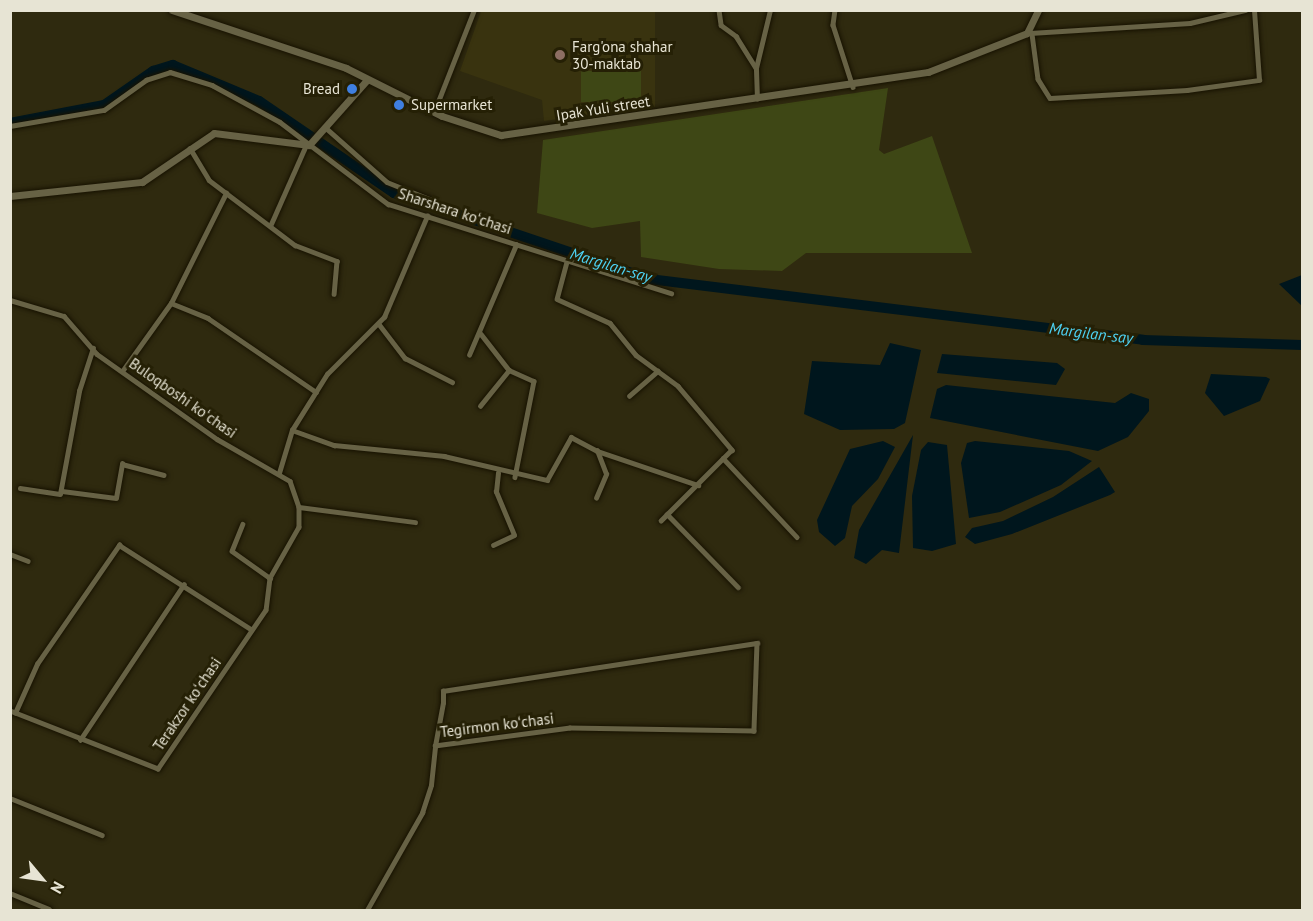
<!DOCTYPE html>
<meta charset="utf-8">
<style>
body{margin:0}
#map{position:relative;width:1313px;height:921px;overflow:hidden;background:#2f2a0f;font-family:"PT Sans",sans-serif}
div>[style]{position:absolute}
.built>*{inset:0;background:#39330f}
.green>*{inset:0;background:#3e4715;transform-origin:0 0}
.water>*{inset:0;background:#00161d}
.river>*{height:10px;margin:-5px;padding:0 5px;transform-origin:5px;border-radius:5px;background:#00161d}
.roads{filter:drop-shadow(0 0 2px #171200) drop-shadow(0 0 2px #171200)}
.street>*{height:4.5px;margin:-2.25px;padding:0 2.25px;transform-origin:2.25px;border-radius:2.25px;background:#676245}
.secondary>*{height:7px;margin:-3.5px;padding:0 3.5px;transform-origin:3.5px;border-radius:3.5px;background:#676245}
.dots>*{width:16px;height:16px;translate:-50% -50%;box-sizing:border-box;border:3px solid #252005;border-radius:50%}
span{translate:-50% -50%;white-space:nowrap;text-align:center;line-height:1.15;-webkit-text-stroke:6px #252005;paint-order:stroke}
.poi-label{font-size:15px;color:#e7e4d4}
.left{translate:0 -50%;text-align:left}
.right{translate:-100% -50%;text-align:right}
.street-label{font-size:15px;color:#e7e4d4}
.water-label{font-size:16px;color:#4dd2f3;font-style:italic}
.frame{position:absolute;inset:0;border:12px solid #e7e4d4;pointer-events:none}
.north{position:absolute;left:12px;top:849px;width:60px;height:60px;-webkit-text-stroke:4px #252005;paint-order:stroke;rotate:119deg;font-size:16px;font-weight:700;line-height:24px;text-align:center;color:#e7e4d4}
.north::after{content:'';display:block;margin:auto;width:21px;height:27px;background:#e7e4d4;clip-path:polygon(50% 0,100% 100%,50% 72%,0 100%)}
</style>
<div id="map">
<div class="built">
<div style="clip-path:polygon(481px 11px,655px 11px,655px 107px,544px 121px,542px 100px,460px 71px)"></div>
</div>
<div class="green">
<div style="left:581px;top:71px;width:60px;height:31px"></div>
<div style="clip-path:polygon(888px 88px,879px 150px,884px 154px,932px 136px,972px 253px,806px 253px,782px 271px,719px 269px,641px 257px,640px 221px,592px 228px,537px 213px,543px 140px)"></div>
</div>
<div class="water">
<div style="clip-path:polygon(1302px 275px,1302px 306px,1279px 284px)"></div>
<div style="clip-path:polygon(890px 343px,921px 350px,905px 423px,894px 429px,840px 430px,804px 414px,812px 361px,880px 365px)"></div>
<div style="clip-path:polygon(942px 354px,1057px 363px,1065px 369px,1056px 385px,937px 373px)"></div>
<div style="clip-path:polygon(1211px 374px,1266px 377px,1270px 379px,1260px 401px,1224px 416px,1205px 393px)"></div>
<div style="clip-path:polygon(946px 385px,1115px 403px,1131px 393px,1149px 399px,1149px 411px,1128px 437px,1098px 451px,930px 418px,937px 389px)"></div>
<div style="clip-path:polygon(913px 435px,899px 553px,882px 550px,866px 564px,854px 558px,859px 530px)"></div>
<div style="clip-path:polygon(883px 441px,895px 447px,878px 479px,852px 506px,845px 538px,835px 546px,819px 532px,817px 520px,850px 449px)"></div>
<div style="clip-path:polygon(975px 441px,1069px 451px,1092px 461px,1061px 485px,1000px 512px,969px 518px,961px 463px,967px 443px)"></div>
<div style="clip-path:polygon(928px 442px,947px 445px,956px 544px,932px 551px,913px 548px,912px 496px,921px 450px)"></div>
<div style="clip-path:polygon(1099px 467px,1115px 492px,1110px 495px,1012px 534px,975px 544px,965px 537px,972px 528px,1003px 521px,1053px 497px)"></div>
</div>
<div class="river">
<div style="left:10px;top:123px;width:96px;rotate:-10.8deg"></div>
<div style="left:104px;top:105px;width:60px;rotate:-34.8deg"></div>
<div style="left:153px;top:71px;width:21px;rotate:-17deg"></div>
<div style="left:173px;top:65px;width:93px;rotate:22.7deg"></div>
<div style="left:259px;top:101px;width:163px;rotate:34.3deg"></div>
<div style="left:394px;top:193px;width:269px;rotate:18.6deg"></div>
<div style="left:649px;top:279px;width:498px;rotate:7deg"></div>
<div style="left:1143px;top:340px;width:159px;rotate:1.8deg"></div>
</div>
<div class="roads">
<div class="street">
<div style="left:719px;top:10px;width:15px;rotate:82deg"></div>
<div style="left:721px;top:25px;width:19px;rotate:36deg"></div>
<div style="left:736px;top:36px;width:38px;rotate:58deg"></div>
<div style="left:835px;top:10px;width:15px;rotate:98deg"></div>
<div style="left:833px;top:25px;width:65px;rotate:72.1deg"></div>
<div style="left:1030px;top:33px;width:160px;rotate:-3.6deg"></div>
<div style="left:1190px;top:23px;width:57px;rotate:-13.3deg"></div>
<div style="left:1032px;top:34px;width:45px;rotate:82.4deg"></div>
<div style="left:1038px;top:79px;width:22px;rotate:58deg"></div>
<div style="left:1050px;top:98px;width:137px;rotate:-3.3deg"></div>
<div style="left:1187px;top:90px;width:73px;rotate:-7.9deg"></div>
<div style="left:1259px;top:80px;width:70px;rotate:-94.1deg"></div>
<div style="left:757px;top:99px;width:31px;rotate:-92deg"></div>
<div style="left:756px;top:68px;width:60px;rotate:-76.4deg"></div>
<div style="left:434px;top:112px;width:110px;rotate:-68.6deg"></div>
<div style="left:10px;top:126px;width:95px;rotate:-9.7deg"></div>
<div style="left:104px;top:110px;width:52px;rotate:-35.5deg"></div>
<div style="left:146px;top:80px;width:25px;rotate:-18deg"></div>
<div style="left:170px;top:72px;width:44px;rotate:17.2deg"></div>
<div style="left:212px;top:85px;width:77px;rotate:28.6deg"></div>
<div style="left:280px;top:122px;width:136px;rotate:37.2deg"></div>
<div style="left:388px;top:204px;width:297px;rotate:17.5deg"></div>
<div style="left:326px;top:128px;width:81px;rotate:41.5deg"></div>
<div style="left:387px;top:182px;width:48px;rotate:21.8deg"></div>
<div style="left:190px;top:148px;width:37px;rotate:59deg"></div>
<div style="left:209px;top:180px;width:108px;rotate:37.1deg"></div>
<div style="left:295px;top:245px;width:45px;rotate:20.9deg"></div>
<div style="left:337px;top:261px;width:33px;rotate:95deg"></div>
<div style="left:271px;top:224px;width:86px;rotate:-66.1deg"></div>
<div style="left:567px;top:262px;width:38px;rotate:105deg"></div>
<div style="left:557px;top:299px;width:58px;rotate:24.4deg"></div>
<div style="left:610px;top:323px;width:41px;rotate:50.9deg"></div>
<div style="left:636px;top:355px;width:52px;rotate:36.4deg"></div>
<div style="left:678px;top:386px;width:84px;rotate:49.8deg"></div>
<div style="left:732px;top:450px;width:100px;rotate:135deg"></div>
<div style="left:10px;top:300px;width:56px;rotate:16.5deg"></div>
<div style="left:64px;top:316px;width:50px;rotate:49deg"></div>
<div style="left:97px;top:354px;width:147px;rotate:35.3deg"></div>
<div style="left:217px;top:439px;width:84px;rotate:29.9deg"></div>
<div style="left:290px;top:481px;width:28px;rotate:71deg"></div>
<div style="left:299px;top:507px;width:20px;rotate:90deg"></div>
<div style="left:299px;top:527px;width:59px;rotate:119.6deg"></div>
<div style="left:270px;top:578px;width:32px;rotate:97deg"></div>
<div style="left:266px;top:610px;width:192px;rotate:124.2deg"></div>
<div style="left:158px;top:769px;width:159px;rotate:-158.6deg"></div>
<div style="left:171px;top:303px;width:40px;rotate:22deg"></div>
<div style="left:208px;top:318px;width:131px;rotate:34.4deg"></div>
<div style="left:379px;top:324px;width:43px;rotate:52.6deg"></div>
<div style="left:405px;top:358px;width:53px;rotate:27.1deg"></div>
<div style="left:481px;top:334px;width:46px;rotate:52.1deg"></div>
<div style="left:509px;top:370px;width:27px;rotate:24deg"></div>
<div style="left:534px;top:381px;width:98px;rotate:101.2deg"></div>
<div style="left:469px;top:355px;width:120px;rotate:-66.9deg"></div>
<div style="left:123px;top:370px;width:82px;rotate:-54.4deg"></div>
<div style="left:171px;top:303px;width:123px;rotate:-63.4deg"></div>
<div style="left:629px;top:396px;width:38px;rotate:-41deg"></div>
<div style="left:480px;top:406px;width:46px;rotate:-51.1deg"></div>
<div style="left:292px;top:430px;width:45px;rotate:19.7deg"></div>
<div style="left:334px;top:445px;width:111px;rotate:5.7deg"></div>
<div style="left:444px;top:456px;width:106px;rotate:13.1deg"></div>
<div style="left:547px;top:480px;width:49px;rotate:-60.8deg"></div>
<div style="left:571px;top:437px;width:30px;rotate:28deg"></div>
<div style="left:597px;top:451px;width:107px;rotate:18.6deg"></div>
<div style="left:723px;top:458px;width:108px;rotate:46.9deg"></div>
<div style="left:279px;top:473px;width:45px;rotate:-73.2deg"></div>
<div style="left:292px;top:430px;width:66px;rotate:-58deg"></div>
<div style="left:327px;top:374px;width:81px;rotate:-45deg"></div>
<div style="left:384px;top:317px;width:110px;rotate:-66.9deg"></div>
<div style="left:20px;top:488px;width:40px;rotate:8.5deg"></div>
<div style="left:60px;top:494px;width:105px;rotate:-79.5deg"></div>
<div style="left:79px;top:391px;width:45px;rotate:-72deg"></div>
<div style="left:62px;top:491px;width:54px;rotate:7.4deg"></div>
<div style="left:116px;top:498px;width:35px;rotate:-80deg"></div>
<div style="left:122px;top:464px;width:43px;rotate:14.7deg"></div>
<div style="left:596px;top:498px;width:26px;rotate:-67deg"></div>
<div style="left:606px;top:474px;width:25px;rotate:-111deg"></div>
<div style="left:299px;top:507px;width:117px;rotate:7.4deg"></div>
<div style="left:667px;top:514px;width:102px;rotate:45.8deg"></div>
<div style="left:243px;top:524px;width:29px;rotate:112deg"></div>
<div style="left:232px;top:551px;width:47px;rotate:35.4deg"></div>
<div style="left:493px;top:545px;width:23px;rotate:-25deg"></div>
<div style="left:514px;top:535px;width:47px;rotate:-112.7deg"></div>
<div style="left:496px;top:492px;width:19px;rotate:-84deg"></div>
<div style="left:10px;top:554px;width:19px;rotate:21deg"></div>
<div style="left:15px;top:713px;width:54px;rotate:-65.8deg"></div>
<div style="left:37px;top:664px;width:145px;rotate:-55.4deg"></div>
<div style="left:119px;top:545px;width:156px;rotate:32.5deg"></div>
<div style="left:80px;top:740px;width:187px;rotate:-56.3deg"></div>
<div style="left:10px;top:798px;width:99px;rotate:21.9deg"></div>
<div style="left:10px;top:893px;width:42px;rotate:22.3deg"></div>
<div style="left:367px;top:910px;width:112px;rotate:-60.4deg"></div>
<div style="left:422px;top:813px;width:29px;rotate:-72deg"></div>
<div style="left:431px;top:785px;width:39px;rotate:-84deg"></div>
<div style="left:435px;top:746px;width:44px;rotate:-79.5deg"></div>
<div style="left:443px;top:703px;width:12px;rotate:-90deg"></div>
<div style="left:443px;top:691px;width:318px;rotate:-8.7deg"></div>
<div style="left:757px;top:643px;width:88px;rotate:92deg"></div>
<div style="left:754px;top:731px;width:184px;rotate:-179.1deg"></div>
<div style="left:570px;top:728px;width:136px;rotate:172.4deg"></div>
</div>
<div class="secondary">
<div style="left:172px;top:10px;width:183px;rotate:18.4deg"></div>
<div style="left:346px;top:68px;width:107px;rotate:26.6deg"></div>
<div style="left:442px;top:116px;width:62px;rotate:17.9deg"></div>
<div style="left:501px;top:135px;width:432px;rotate:-8.4deg"></div>
<div style="left:928px;top:72px;width:106px;rotate:-21.5deg"></div>
<div style="left:1027px;top:33px;width:25px;rotate:-64deg"></div>
<div style="left:10px;top:196px;width:133px;rotate:-6.1deg"></div>
<div style="left:142px;top:182px;width:87px;rotate:-34.2deg"></div>
<div style="left:214px;top:133px;width:96px;rotate:7.2deg"></div>
<div style="left:309px;top:145px;width:87px;rotate:-48.3deg"></div>
</div>
</div>
<div class="dots">
<div style="left:560px;top:55px;background:#8d6e63"></div>
<div style="left:352px;top:89px;background:#3f7fe0"></div>
<div style="left:399px;top:105px;background:#3f7fe0"></div>
</div>
<div class="poi-label">
<span class="left" style="left:572px;top:55px">Farg'ona shahar<br>30-maktab</span>
<span class="right" style="left:340px;top:89px">Bread</span>
<span class="left" style="left:411px;top:105px">Supermarket</span>
</div>
<div class="street-label">
<span style="left:603px;top:108px;rotate:-9deg">Ipak Yuli street</span>
<span style="left:455px;top:211px;rotate:18deg">Sharshara koʻchasi</span>
<span style="left:183px;top:398px;rotate:35deg">Buloqboshi koʻchasi</span>
<span style="left:187px;top:704px;rotate:-56deg">Terakzor koʻchasi</span>
<span style="left:497px;top:725px;rotate:-7deg">Tegirmon koʻchasi</span>
</div>
<div class="water-label">
<span style="left:611px;top:265px;rotate:17deg">Margilan-say</span>
<span style="left:1091px;top:333px;rotate:7deg">Margilan-say</span>
</div>
<div class="frame"></div>
<div class="north">N</div>
</div>
